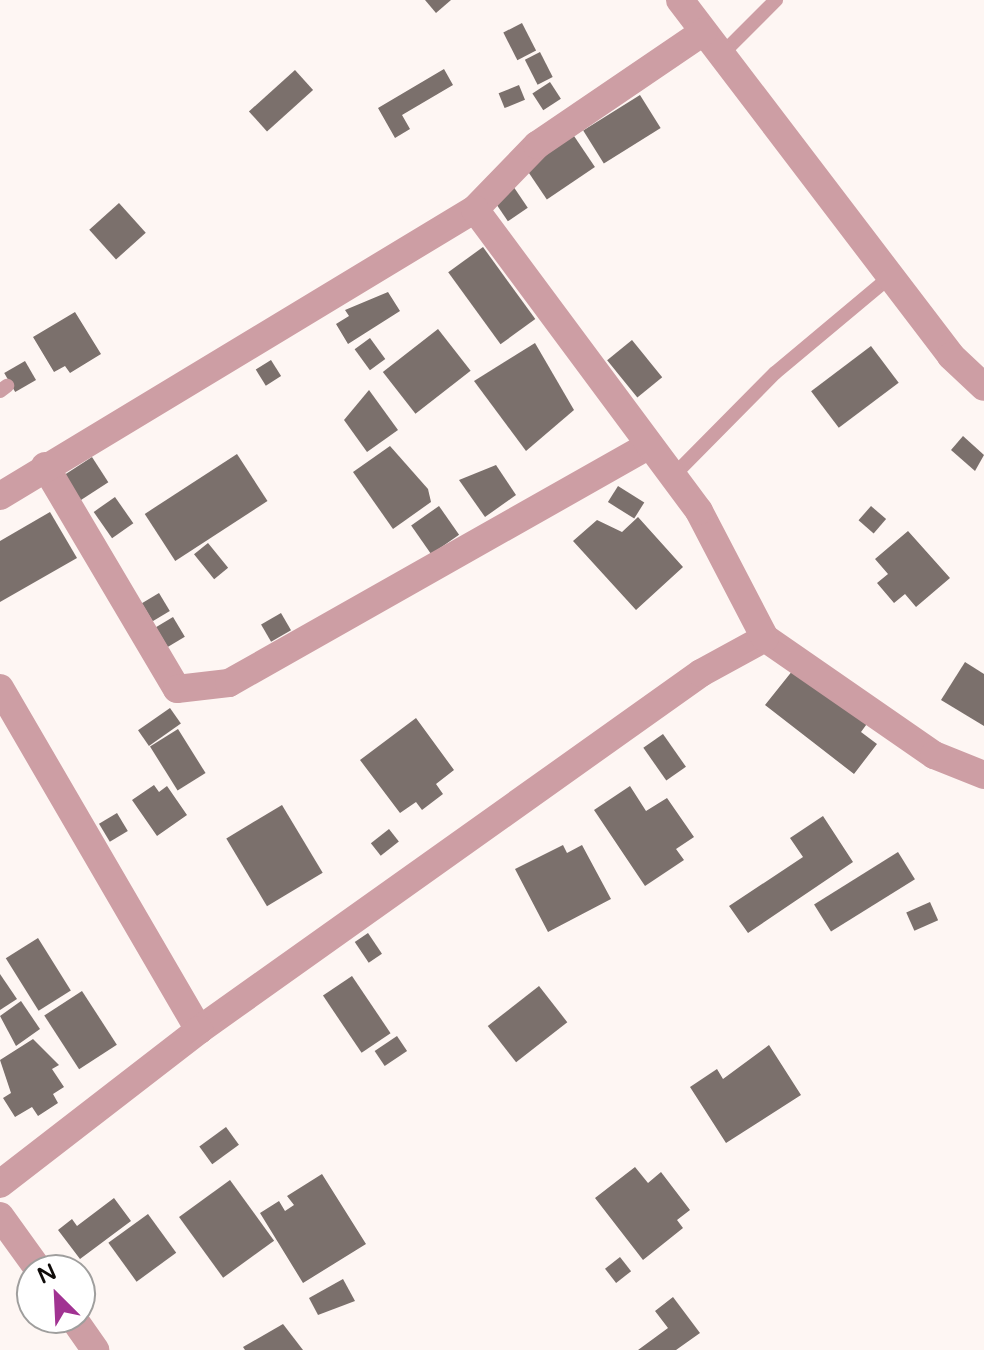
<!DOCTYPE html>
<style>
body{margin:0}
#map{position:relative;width:984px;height:1350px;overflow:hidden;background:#fef6f3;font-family:"Varela Round",sans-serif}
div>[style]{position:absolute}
.building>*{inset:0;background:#7b706c;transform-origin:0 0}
.lane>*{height:14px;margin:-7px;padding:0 7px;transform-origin:7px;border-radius:7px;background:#cd9ea4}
.street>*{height:28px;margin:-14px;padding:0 14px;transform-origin:14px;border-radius:14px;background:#cd9ea4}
span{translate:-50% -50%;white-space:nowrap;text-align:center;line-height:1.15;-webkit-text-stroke:8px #fff;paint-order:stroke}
.north{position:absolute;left:16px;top:1254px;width:80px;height:80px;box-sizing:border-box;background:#fff;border:2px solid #9f9e9d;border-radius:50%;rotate:336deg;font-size:22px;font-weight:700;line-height:32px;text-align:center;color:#100c0a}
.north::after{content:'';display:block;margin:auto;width:28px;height:36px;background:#a13392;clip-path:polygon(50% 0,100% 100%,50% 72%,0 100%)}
</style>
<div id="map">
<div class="building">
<div style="clip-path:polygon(425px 0,451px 0,436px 13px)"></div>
<div style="left:522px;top:23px;width:31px;height:21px;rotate:63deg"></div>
<div style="left:540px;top:52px;width:28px;height:17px;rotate:63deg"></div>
<div style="clip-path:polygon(444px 69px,453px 85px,402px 115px,410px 129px,395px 138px,378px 108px)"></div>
<div style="left:295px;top:70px;width:27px;height:62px;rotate:48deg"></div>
<div style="left:550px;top:82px;width:20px;height:21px;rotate:57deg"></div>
<div style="left:519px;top:85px;width:16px;height:22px;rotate:68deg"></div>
<div style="left:640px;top:95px;width:39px;height:67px;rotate:58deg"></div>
<div style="left:572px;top:133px;width:41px;height:58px;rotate:56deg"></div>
<div style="left:511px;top:183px;width:30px;height:24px;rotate:56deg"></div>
<div style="left:119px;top:203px;width:40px;height:40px;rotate:48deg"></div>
<div style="left:483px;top:247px;width:89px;height:43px;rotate:54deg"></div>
<div style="clip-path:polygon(388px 292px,400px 311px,348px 344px,336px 324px,349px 316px,345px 310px)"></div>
<div style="clip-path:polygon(75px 312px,101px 354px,70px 373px,65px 366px,54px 372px,33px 337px)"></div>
<div style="left:438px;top:329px;width:53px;height:70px;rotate:52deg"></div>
<div style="left:370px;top:338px;width:26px;height:19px;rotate:54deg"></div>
<div style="left:632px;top:340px;width:48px;height:32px;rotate:51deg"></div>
<div style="clip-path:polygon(535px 343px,574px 410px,526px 451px,474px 381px)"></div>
<div style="left:871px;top:346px;width:46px;height:75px;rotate:53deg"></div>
<div style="left:271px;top:360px;width:19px;height:18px;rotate:58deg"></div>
<div style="left:25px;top:361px;width:22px;height:24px;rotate:60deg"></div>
<div style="clip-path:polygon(369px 390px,398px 430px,367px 452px,344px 420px)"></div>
<div style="clip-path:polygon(963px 436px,984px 455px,975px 471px,951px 450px)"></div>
<div style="clip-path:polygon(390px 446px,428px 489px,431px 502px,393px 529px,353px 472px)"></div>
<div style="left:237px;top:454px;width:56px;height:110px;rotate:57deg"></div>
<div style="left:92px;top:457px;width:30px;height:34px;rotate:57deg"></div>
<div style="clip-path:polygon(496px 465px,516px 495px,485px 517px,459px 480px)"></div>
<div style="left:618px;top:486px;width:31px;height:19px;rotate:32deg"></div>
<div style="left:115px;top:497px;width:32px;height:26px;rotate:55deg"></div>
<div style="left:439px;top:506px;width:35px;height:34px;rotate:55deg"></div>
<div style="left:871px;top:506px;width:20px;height:19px;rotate:41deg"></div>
<div style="clip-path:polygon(50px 512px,77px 558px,0 602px,0 541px)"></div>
<div style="clip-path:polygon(638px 517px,683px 567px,636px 610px,573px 541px,597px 520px,622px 532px)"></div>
<div style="clip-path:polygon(908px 531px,950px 578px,916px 607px,905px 594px,894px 603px,877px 583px,888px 574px,875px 559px)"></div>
<div style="left:208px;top:543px;width:32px;height:18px;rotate:51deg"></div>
<div style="left:159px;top:593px;width:21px;height:20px;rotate:59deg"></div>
<div style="left:281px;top:613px;width:20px;height:23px;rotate:60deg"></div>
<div style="left:173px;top:617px;width:23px;height:20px;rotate:59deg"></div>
<div style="clip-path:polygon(965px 662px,984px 674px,984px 726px,941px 700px)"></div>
<div style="clip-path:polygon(797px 665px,869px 721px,861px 732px,877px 744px,854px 774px,765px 705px)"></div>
<div style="left:170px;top:708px;width:19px;height:39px;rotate:55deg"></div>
<div style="clip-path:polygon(416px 718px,454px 770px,436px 784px,443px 794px,422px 810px,416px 802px,400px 813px,360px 760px)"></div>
<div style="left:178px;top:729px;width:52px;height:33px;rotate:58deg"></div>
<div style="left:663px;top:734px;width:40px;height:24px;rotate:55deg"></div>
<div style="clip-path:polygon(154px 785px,159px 792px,167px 786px,187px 815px,157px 836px,132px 800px)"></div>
<div style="clip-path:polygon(630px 786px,646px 811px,667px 798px,694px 837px,676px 849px,684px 860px,645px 886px,594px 810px)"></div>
<div style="left:282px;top:805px;width:79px;height:65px;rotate:59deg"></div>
<div style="left:117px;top:813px;width:21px;height:21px;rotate:59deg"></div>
<div style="clip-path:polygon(823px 816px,853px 862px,748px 933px,729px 906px,803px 857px,790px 838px)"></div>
<div style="left:389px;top:829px;width:16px;height:23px;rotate:52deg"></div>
<div style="clip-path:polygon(563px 845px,567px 853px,582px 845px,611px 899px,548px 932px,515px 869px)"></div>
<div style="left:898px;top:852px;width:32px;height:99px;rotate:58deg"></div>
<div style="left:930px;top:902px;width:20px;height:26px;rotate:66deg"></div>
<div style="left:368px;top:933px;width:25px;height:16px;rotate:56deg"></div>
<div style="left:38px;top:938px;width:62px;height:38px;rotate:58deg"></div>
<div style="clip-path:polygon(0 974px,17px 999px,0 1010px)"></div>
<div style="left:352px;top:976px;width:69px;height:35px;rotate:56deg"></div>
<div style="left:539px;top:986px;width:46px;height:65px;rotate:52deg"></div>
<div style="left:82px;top:991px;width:64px;height:45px;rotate:57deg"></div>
<div style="clip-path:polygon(21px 1001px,40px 1029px,16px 1046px,0 1016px)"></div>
<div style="left:397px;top:1036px;width:18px;height:27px;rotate:56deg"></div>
<div style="clip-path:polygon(33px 1039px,59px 1065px,52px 1069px,64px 1087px,53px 1094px,58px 1103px,38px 1116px,32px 1107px,15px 1117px,3px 1098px,11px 1093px,0 1060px)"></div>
<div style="clip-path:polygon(769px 1045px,801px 1095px,726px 1143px,690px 1087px,717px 1069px,723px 1079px)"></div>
<div style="left:226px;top:1127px;width:22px;height:33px;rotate:54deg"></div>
<div style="clip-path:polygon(635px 1167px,648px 1183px,661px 1172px,690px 1210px,677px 1220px,683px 1228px,643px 1260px,595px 1198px)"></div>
<div style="clip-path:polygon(322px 1174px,366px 1244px,303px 1283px,260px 1213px,279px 1201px,285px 1211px,294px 1205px,287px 1196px)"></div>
<div style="left:230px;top:1180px;width:75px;height:63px;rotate:54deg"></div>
<div style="clip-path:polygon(114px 1198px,131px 1221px,80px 1259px,58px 1230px,72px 1219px,77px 1226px)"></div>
<div style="left:148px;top:1214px;width:48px;height:49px;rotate:54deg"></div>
<div style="left:620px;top:1257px;width:18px;height:19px;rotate:52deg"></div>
<div style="clip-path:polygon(343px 1279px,355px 1301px,318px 1315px,309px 1298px)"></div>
<div style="clip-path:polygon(673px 1297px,700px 1333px,676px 1350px,638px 1350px,668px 1328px,655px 1311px)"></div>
<div style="clip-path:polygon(283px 1324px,303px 1350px,245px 1350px,243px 1347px)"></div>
</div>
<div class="lane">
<div style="left:721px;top:55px;width:78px;rotate:-45deg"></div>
<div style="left:0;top:391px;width:9px;rotate:-36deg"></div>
<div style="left:673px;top:476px;width:145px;rotate:-45.3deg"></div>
<div style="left:775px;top:373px;width:151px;rotate:-39.9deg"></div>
</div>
<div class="street">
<div style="left:680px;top:0;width:447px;rotate:52.7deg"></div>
<div style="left:951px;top:356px;width:45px;rotate:43.2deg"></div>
<div style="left:45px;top:466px;width:259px;rotate:59.4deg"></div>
<div style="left:177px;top:689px;width:52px;rotate:-6.6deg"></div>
<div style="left:229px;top:683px;width:483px;rotate:-29.5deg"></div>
<div style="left:0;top:496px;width:555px;rotate:-31.14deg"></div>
<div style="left:475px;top:209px;width:89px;rotate:-45.9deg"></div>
<div style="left:537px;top:145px;width:201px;rotate:-34.2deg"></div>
<div style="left:765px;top:638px;width:206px;rotate:34.7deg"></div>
<div style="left:934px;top:755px;width:54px;rotate:21.8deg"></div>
<div style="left:0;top:688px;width:396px;rotate:59.8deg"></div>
<div style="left:199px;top:1030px;width:616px;rotate:-35.42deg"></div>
<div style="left:701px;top:673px;width:73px;rotate:-28.7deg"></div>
<div style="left:765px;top:638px;width:143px;rotate:-117.5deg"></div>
<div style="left:699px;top:511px;width:376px;rotate:-126.6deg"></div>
<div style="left:0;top:1184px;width:252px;rotate:-37.7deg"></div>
<div style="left:0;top:1216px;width:67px;rotate:54.2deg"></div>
<div style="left:73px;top:1318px;width:39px;rotate:55deg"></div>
</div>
<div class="north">N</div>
</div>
